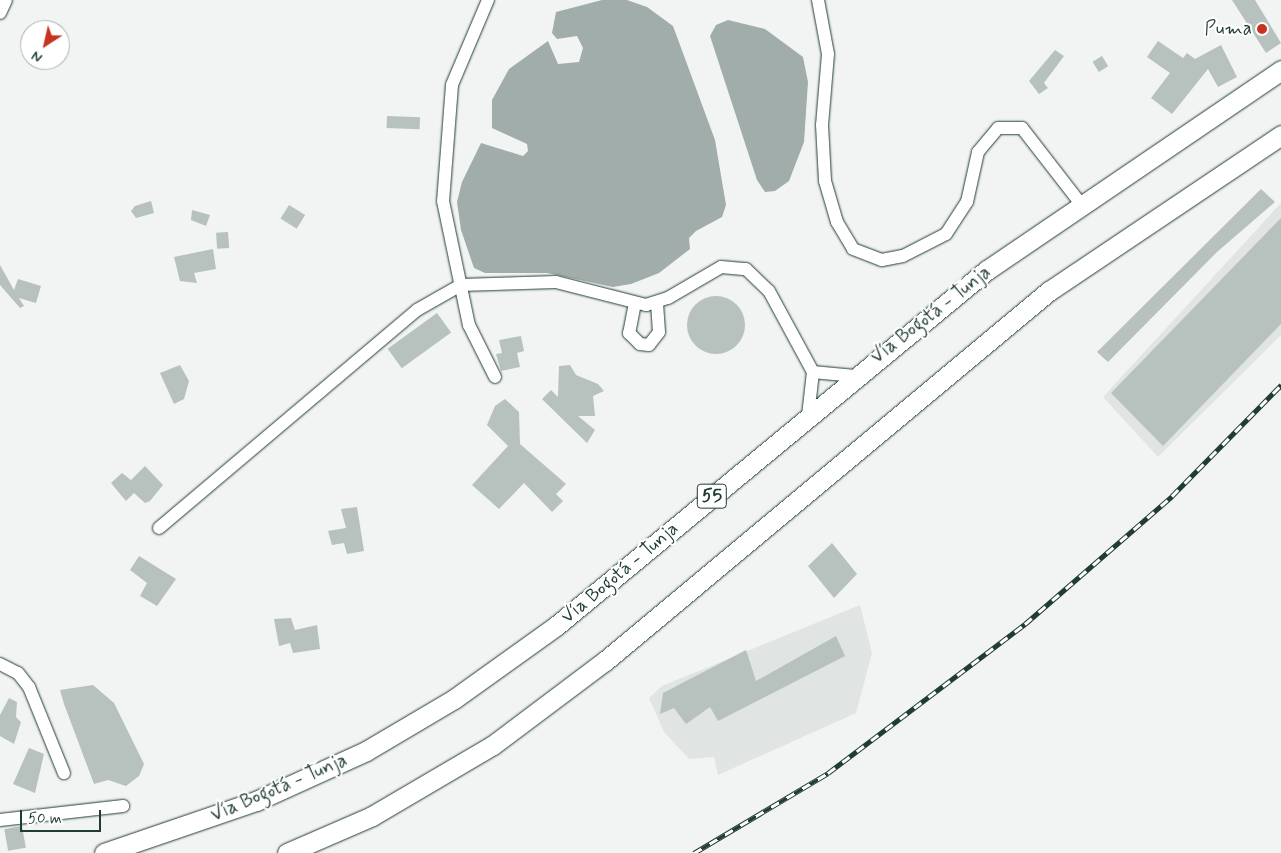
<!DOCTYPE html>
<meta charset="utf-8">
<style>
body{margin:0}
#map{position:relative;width:1281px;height:853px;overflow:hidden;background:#f2f3f3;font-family:Mynerve,sans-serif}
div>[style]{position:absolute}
.built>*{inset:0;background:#e0e4e3}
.water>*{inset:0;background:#a1adaa}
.building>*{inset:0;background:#b7c1bd;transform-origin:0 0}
.round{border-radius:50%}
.roads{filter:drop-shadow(0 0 1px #1f3d34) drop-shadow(0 0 1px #1f3d34)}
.minor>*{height:12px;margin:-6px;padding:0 6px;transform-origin:6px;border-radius:6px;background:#fff}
.highway>*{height:19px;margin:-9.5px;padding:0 9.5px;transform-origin:9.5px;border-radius:9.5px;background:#fff}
.rail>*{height:5px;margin-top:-2.5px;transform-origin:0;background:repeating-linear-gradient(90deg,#fff 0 9px,#1f3d34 0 18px);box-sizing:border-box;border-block:1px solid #1f3d34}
.dots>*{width:14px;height:14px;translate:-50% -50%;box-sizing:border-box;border:2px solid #fff;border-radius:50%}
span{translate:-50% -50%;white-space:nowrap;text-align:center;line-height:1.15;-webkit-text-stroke:4px #fff;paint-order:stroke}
.shield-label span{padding:1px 4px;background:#fff;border:1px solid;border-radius:4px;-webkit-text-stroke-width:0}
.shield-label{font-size:18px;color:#1f3d34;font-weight:700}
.poi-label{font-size:19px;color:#1f3d34}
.right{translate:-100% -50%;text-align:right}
.street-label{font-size:19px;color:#1f3d34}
.north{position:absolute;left:20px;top:20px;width:50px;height:50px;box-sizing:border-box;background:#fff;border:1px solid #a5b1ae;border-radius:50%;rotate:215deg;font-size:14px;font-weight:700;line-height:20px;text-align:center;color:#1f3d34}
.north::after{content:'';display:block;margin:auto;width:18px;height:22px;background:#c8321e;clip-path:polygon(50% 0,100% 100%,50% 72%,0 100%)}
.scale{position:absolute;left:20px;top:810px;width:81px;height:22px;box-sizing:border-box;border:2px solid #1f3d34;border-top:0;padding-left:6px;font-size:15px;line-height:18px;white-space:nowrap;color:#1f3d34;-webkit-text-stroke:4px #fff;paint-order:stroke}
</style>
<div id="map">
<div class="built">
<div style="clip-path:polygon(1281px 203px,1281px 335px,1158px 457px,1103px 397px)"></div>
<div style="clip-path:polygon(860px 605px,872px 653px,856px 713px,718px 775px,714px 757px,689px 759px,664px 732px,649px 698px,662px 686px)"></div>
</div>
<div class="water">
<div style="clip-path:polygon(602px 0,627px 0,647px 7px,673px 26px,715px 140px,726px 205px,722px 217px,696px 231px,689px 238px,690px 249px,659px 273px,631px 284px,613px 287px,547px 273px,485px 273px,474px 268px,461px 230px,457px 202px,462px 182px,481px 143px,523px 156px,528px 151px,527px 144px,492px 128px,492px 100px,509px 69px,548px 41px,558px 64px,579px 62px,583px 48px,577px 36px,557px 39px,552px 33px,556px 12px)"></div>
<div style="clip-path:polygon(728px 20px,765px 29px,803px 57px,808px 82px,804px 142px,789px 181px,775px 191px,765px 192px,757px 180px,710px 36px,716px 25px)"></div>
</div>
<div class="building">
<div style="clip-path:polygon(1232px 0,1255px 0,1281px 43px,1266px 53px)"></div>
<div style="clip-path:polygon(1158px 41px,1183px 58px,1187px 53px,1195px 59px,1221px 45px,1237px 77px,1218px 87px,1208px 69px,1172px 114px,1151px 98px,1170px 73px,1147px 57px)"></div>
<div style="clip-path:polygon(1055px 50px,1064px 56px,1044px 83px,1048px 88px,1039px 94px,1029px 81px)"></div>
<div style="left:1102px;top:56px;width:12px;height:11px;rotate:59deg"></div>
<div style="left:387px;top:116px;width:33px;height:12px;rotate:2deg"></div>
<div style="clip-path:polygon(1261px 189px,1275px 202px,1217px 252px,1108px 362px,1097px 352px)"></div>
<div style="clip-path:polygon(151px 201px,154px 213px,136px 218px,131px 211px,135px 206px)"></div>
<div style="left:289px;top:205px;width:19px;height:16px;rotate:32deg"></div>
<div style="clip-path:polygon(192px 210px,210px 215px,206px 226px,191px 220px)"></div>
<div style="clip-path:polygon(1281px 218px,1281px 324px,1163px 446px,1111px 393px)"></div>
<div style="left:228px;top:232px;width:16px;height:12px;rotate:86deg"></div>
<div style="clip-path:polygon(213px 249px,216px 269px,194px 273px,197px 283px,180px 281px,174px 257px)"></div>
<div style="clip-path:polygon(0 265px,14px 290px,18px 279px,41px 286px,36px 303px,19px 298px,24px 306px,20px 308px,0 285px)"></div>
<div class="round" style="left:687px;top:296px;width:58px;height:58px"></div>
<div style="left:437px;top:313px;width:24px;height:61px;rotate:54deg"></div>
<div style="clip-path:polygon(521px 336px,524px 351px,517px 353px,520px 367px,501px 371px,496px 354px,502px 353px,499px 340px)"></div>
<div style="clip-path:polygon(180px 365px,189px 381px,184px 399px,174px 404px,160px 373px)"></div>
<div style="clip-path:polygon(570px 365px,576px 375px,598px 384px,604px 391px,593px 396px,595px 416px,578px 416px,595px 430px,587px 443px,542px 399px,551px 390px,558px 397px,559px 366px)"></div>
<div style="clip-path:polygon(505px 399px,519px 412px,520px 444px,566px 484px,556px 494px,563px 501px,552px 512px,524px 483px,499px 509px,472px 485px,508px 446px,487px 425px,495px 406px)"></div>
<div style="clip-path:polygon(145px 466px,163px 485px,150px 501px,145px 503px,134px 493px,126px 501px,111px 483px,122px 473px,131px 480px)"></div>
<div style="clip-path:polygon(357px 507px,364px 551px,347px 554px,344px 543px,332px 545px,328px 531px,346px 528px,341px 509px)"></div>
<div style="clip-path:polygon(832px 543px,857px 574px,834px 598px,808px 566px)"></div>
<div style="clip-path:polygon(139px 556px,176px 579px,157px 606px,140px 596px,147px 583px,130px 570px)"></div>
<div style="clip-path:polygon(291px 618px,295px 630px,317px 625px,320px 649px,293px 653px,290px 643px,279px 646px,274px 619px)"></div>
<div style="clip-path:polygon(836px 636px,845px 656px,718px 721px,710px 707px,686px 724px,674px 708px,660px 714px,663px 693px,746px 650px,756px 681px)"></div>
<div style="clip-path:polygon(93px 685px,114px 703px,144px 764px,139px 776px,126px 786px,108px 780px,94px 784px,64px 704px,60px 690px)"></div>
<div style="clip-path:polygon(9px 698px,17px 702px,16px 717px,21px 722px,14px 744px,0 736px,0 715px)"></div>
<div style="clip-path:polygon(29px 748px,44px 754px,35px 793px,13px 784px)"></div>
<div style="left:22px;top:826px;width:22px;height:18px;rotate:80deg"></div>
</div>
<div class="roads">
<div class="minor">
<div style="left:488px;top:0;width:92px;rotate:113deg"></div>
<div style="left:452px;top:85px;width:116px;rotate:94.4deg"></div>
<div style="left:443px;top:201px;width:127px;rotate:78.2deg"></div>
<div style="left:469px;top:325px;width:58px;rotate:63.4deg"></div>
<div style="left:818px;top:0;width:55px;rotate:79.5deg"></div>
<div style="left:828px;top:54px;width:71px;rotate:94.8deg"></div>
<div style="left:822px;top:125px;width:56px;rotate:86.9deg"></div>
<div style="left:825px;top:181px;width:43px;rotate:73.7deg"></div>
<div style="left:837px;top:222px;width:31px;rotate:59deg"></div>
<div style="left:853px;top:249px;width:31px;rotate:21deg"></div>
<div style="left:882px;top:260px;width:21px;rotate:-11deg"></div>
<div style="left:903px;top:256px;width:48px;rotate:-27.1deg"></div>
<div style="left:946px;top:234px;width:38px;rotate:-57deg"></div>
<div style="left:967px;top:202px;width:51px;rotate:-77.6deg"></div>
<div style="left:978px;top:152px;width:31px;rotate:-50deg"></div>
<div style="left:998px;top:128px;width:24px"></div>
<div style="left:1022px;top:128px;width:96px;rotate:52.2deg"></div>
<div style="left:0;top:13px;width:14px;rotate:-65deg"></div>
<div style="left:635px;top:303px;width:31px;rotate:101deg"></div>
<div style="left:629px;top:333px;width:16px;rotate:45deg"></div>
<div style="left:640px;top:344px;width:9px;rotate:6deg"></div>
<div style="left:649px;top:345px;width:16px;rotate:-52deg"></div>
<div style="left:659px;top:332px;width:29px;rotate:-94deg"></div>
<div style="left:813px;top:372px;width:42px;rotate:5.4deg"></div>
<div style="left:159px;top:528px;width:338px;rotate:-40.2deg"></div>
<div style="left:417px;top:310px;width:51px;rotate:-29.6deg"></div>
<div style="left:461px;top:285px;width:95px;rotate:-1.8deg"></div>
<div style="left:556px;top:282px;width:93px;rotate:14.3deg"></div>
<div style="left:646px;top:305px;width:23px;rotate:-18deg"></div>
<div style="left:668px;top:298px;width:61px;rotate:-30.3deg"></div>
<div style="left:721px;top:267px;width:25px;rotate:5deg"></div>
<div style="left:746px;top:269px;width:32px;rotate:44deg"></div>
<div style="left:769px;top:291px;width:92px;rotate:61.5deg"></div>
<div style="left:813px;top:372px;width:44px;rotate:96.5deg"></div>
<div style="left:0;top:664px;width:20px;rotate:27deg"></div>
<div style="left:18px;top:673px;width:18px;rotate:52deg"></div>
<div style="left:29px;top:687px;width:93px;rotate:67.9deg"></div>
<div style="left:0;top:820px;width:124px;rotate:-6.5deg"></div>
</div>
<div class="highway">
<div style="left:104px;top:853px;width:161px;rotate:-18.9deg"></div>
<div style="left:256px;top:801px;width:121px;rotate:-24.4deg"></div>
<div style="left:366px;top:751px;width:102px;rotate:-30.6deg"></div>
<div style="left:454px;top:699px;width:125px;rotate:-35.6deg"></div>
<div style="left:556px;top:626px;width:559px;rotate:-39.56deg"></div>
<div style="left:987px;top:270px;width:356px;rotate:-34.2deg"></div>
<div style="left:287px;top:853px;width:93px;rotate:-23.5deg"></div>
<div style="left:372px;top:816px;width:140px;rotate:-30.4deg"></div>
<div style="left:493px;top:745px;width:140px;rotate:-36.9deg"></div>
<div style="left:605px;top:661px;width:578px;rotate:-39.81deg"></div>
<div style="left:1049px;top:291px;width:280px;rotate:-33.9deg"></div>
</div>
</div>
<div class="rail">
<div style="left:694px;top:853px;width:156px;rotate:-30.8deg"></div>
<div style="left:828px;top:773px;width:247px;rotate:-37.1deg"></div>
<div style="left:1025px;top:624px;width:195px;rotate:-41deg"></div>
<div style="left:1172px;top:496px;width:156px;rotate:-45.5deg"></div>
</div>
<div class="dots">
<div style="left:1262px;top:29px;background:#c8321e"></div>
</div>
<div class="shield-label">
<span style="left:712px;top:496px">55</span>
</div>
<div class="poi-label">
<span class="right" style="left:1252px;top:29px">Puma</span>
</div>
<div class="street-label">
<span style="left:931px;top:315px;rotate:-38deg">Vía Bogotá - Tunja</span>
<span style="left:620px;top:573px;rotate:-40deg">Vía Bogotá - Tunja</span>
<span style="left:279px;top:788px;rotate:-23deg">Vía Bogotá - Tunja</span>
</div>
<div class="north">N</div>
<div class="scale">50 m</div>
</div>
